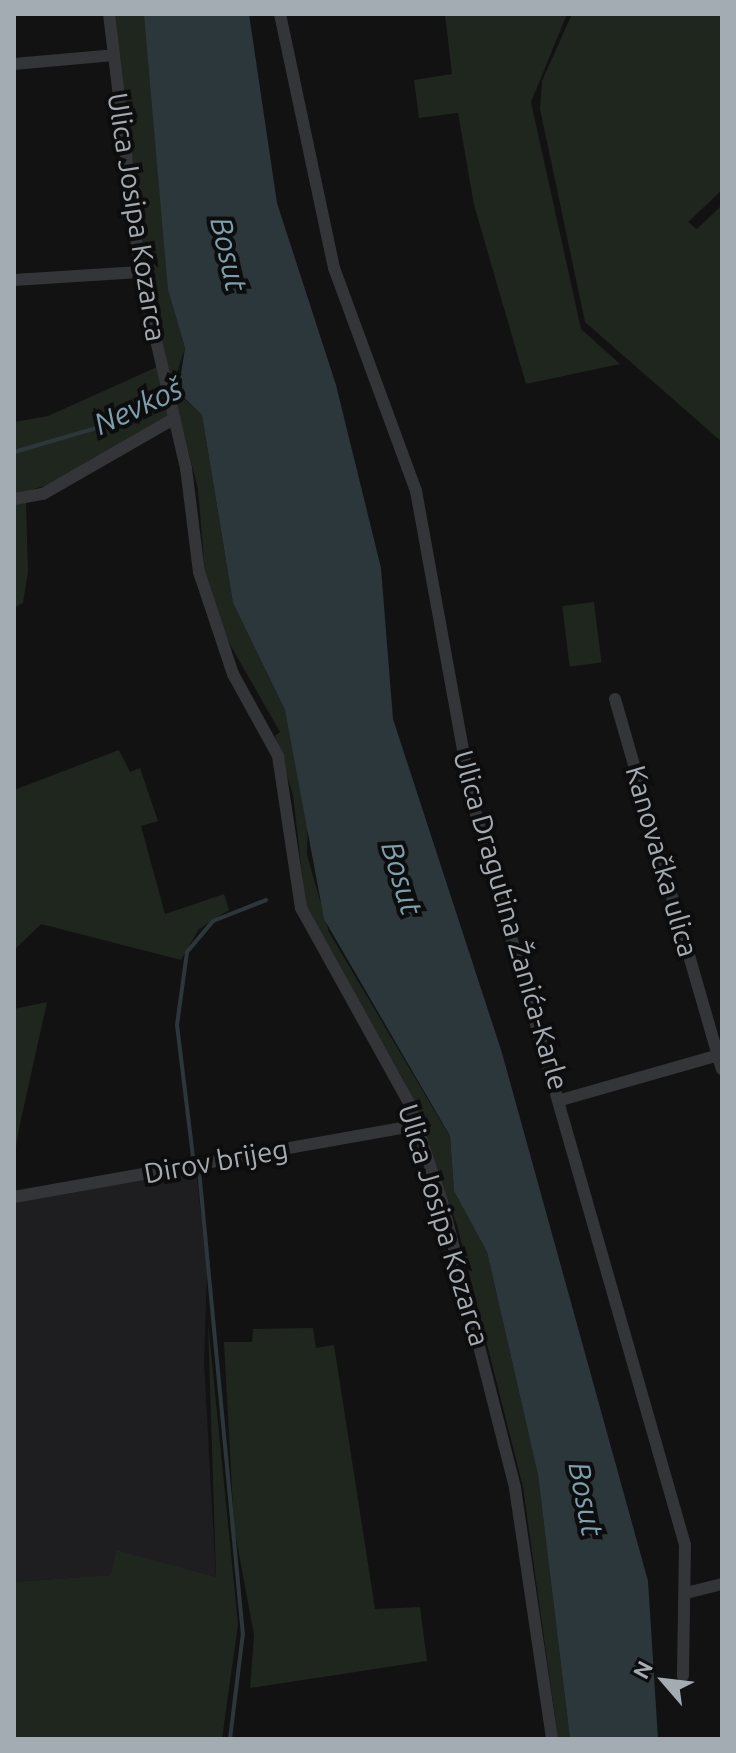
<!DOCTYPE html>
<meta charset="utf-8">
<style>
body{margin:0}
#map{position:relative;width:736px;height:1753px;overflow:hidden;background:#121213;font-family:Ubuntu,sans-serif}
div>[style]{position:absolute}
.built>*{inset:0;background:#1e1e20}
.green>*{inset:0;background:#1f261e;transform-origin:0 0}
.water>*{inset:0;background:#2c373b}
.stream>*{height:4px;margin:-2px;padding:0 2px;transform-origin:2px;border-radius:2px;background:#2c373b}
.street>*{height:12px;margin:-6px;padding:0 6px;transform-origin:6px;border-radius:6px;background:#333538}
span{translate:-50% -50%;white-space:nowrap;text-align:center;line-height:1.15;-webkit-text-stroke:8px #0d0d0e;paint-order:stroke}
.street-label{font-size:28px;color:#a4acb3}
.water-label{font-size:30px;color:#7ca1ad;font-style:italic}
.frame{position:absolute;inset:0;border:16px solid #a4acb3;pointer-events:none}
.north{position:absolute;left:624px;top:1641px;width:80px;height:80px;-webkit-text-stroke:6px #0d0d0e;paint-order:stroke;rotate:298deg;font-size:22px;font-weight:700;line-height:32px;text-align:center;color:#a4acb3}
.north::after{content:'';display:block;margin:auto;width:28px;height:36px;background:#a4acb3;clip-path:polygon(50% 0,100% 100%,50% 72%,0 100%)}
</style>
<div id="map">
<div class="built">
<div style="clip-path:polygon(196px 1170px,207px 1270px,204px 1363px,216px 1577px,116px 1551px,112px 1575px,14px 1582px,14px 1200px)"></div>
</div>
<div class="green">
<div style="clip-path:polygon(114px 14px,144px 14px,152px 50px,168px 290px,185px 348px,172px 388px,150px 301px)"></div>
<div style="clip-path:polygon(445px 14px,567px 14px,531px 102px,581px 329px,620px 364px,526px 384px,474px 205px,458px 113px,419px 118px,414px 80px,452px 74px)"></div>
<div style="clip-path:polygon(572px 14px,722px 14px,722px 190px,688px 222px,697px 229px,722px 205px,722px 442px,585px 322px,540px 109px,542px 81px)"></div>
<div style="clip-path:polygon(157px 367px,169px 417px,58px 482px,14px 495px,14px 422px,48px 416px)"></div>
<div style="clip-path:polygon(184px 399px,202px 415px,233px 603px,285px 710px,308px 809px,307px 855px,329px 932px,450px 1137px,454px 1191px,487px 1252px,538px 1475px,570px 1739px,558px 1739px,523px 1487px,457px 1225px,406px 1085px,306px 908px,293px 795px,275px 736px,280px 732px,220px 627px,205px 574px,198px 489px,176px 403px)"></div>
<div style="clip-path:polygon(14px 501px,26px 501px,28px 572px,23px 603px,14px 608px)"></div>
<div style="left:594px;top:602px;width:61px;height:32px;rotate:83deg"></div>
<div style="clip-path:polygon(119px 750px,130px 772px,140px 768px,158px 821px,141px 826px,165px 914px,224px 894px,229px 910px,199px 929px,181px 960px,41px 924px,14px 950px,14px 790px)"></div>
<div style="clip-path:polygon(47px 1002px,20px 1124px,14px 1158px,14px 1009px)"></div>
<div style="clip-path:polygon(208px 1322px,238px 1624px,222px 1739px,14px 1739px,14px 1582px,111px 1575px,116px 1550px,216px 1577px)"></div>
<div style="clip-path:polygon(313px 1328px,316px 1348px,334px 1345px,375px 1609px,420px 1607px,427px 1661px,250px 1688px,254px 1635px,234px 1527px,224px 1342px,252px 1342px,253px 1329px)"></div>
</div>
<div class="water">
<div style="clip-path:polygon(144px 14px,249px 14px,277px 203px,336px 385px,381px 568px,393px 719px,502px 1053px,648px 1581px,658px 1739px,570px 1739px,538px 1475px,487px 1252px,454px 1191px,450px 1136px,324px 919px,285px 710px,233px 603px,202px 415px,178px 392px,185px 348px,168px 290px)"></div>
</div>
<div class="stream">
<div style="left:14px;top:452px;width:111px;rotate:-16.2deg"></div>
<div style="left:121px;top:421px;width:50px;rotate:-27.6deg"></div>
<div style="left:193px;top:1157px;width:133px;rotate:-96.9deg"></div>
<div style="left:177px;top:1025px;width:74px;rotate:-82.2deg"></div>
<div style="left:187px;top:952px;width:40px;rotate:-50deg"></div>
<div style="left:213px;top:921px;width:57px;rotate:-21.6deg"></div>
<div style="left:199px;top:1170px;width:465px;rotate:84.6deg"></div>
<div style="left:243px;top:1633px;width:107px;rotate:97deg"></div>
</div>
<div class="street">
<div style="left:109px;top:14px;width:260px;rotate:83.1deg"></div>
<div style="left:140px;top:272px;width:201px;rotate:76.8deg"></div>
<div style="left:186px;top:468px;width:105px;rotate:82.9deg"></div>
<div style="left:199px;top:572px;width:108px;rotate:71.6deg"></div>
<div style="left:233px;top:674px;width:94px;rotate:61.2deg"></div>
<div style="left:278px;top:756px;width:154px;rotate:81.4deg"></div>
<div style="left:301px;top:908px;width:223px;rotate:61deg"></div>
<div style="left:409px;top:1103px;width:103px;rotate:71.4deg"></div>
<div style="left:442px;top:1201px;width:296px;rotate:75.7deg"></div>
<div style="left:515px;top:1488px;width:254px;rotate:81.6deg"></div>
<div style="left:280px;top:14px;width:260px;rotate:78deg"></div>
<div style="left:334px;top:268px;width:238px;rotate:69.8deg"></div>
<div style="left:416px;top:491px;width:318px;rotate:79.7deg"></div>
<div style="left:473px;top:804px;width:771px;rotate:74.03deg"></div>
<div style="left:685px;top:1545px;width:131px;rotate:90.9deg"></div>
<div style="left:14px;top:64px;width:100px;rotate:-5.1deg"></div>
<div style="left:14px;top:280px;width:126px;rotate:-3.6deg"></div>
<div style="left:14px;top:499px;width:29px;rotate:-10deg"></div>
<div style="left:43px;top:494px;width:152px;rotate:-29.9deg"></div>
<div style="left:615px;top:699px;width:385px;rotate:73.9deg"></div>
<div style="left:561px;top:1100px;width:167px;rotate:-15.9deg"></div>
<div style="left:14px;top:1197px;width:410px;rotate:-10.1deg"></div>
<div style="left:686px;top:1593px;width:37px;rotate:-14deg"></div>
</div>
<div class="street-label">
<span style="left:137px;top:217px;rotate:81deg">Ulica Josipa Kozarca</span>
<span style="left:662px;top:861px;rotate:74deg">Kanovačka ulica</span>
<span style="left:511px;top:920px;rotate:74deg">Ulica Dragutina Žanića-Karle</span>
<span style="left:216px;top:1161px;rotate:-10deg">Dirov brijeg</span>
<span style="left:444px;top:1225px;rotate:73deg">Ulica Josipa Kozarca</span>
</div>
<div class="water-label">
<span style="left:229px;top:254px;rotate:77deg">Bosut</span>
<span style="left:138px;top:406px;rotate:-25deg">Nevkoš</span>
<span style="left:402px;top:878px;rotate:73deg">Bosut</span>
<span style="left:586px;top:1499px;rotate:79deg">Bosut</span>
</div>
<div class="frame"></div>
<div class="north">N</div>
</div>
